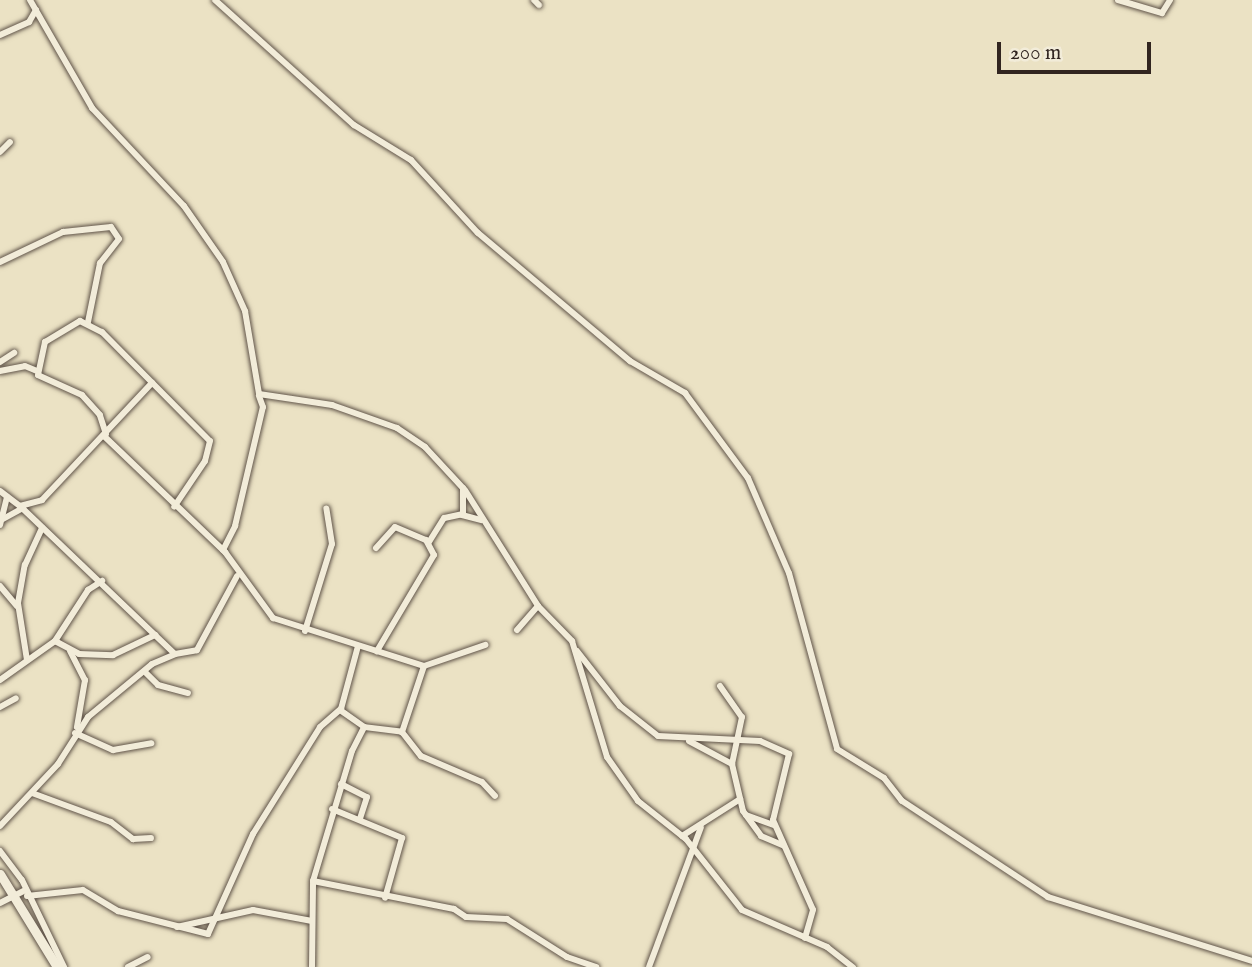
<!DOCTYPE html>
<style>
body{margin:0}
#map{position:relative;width:1252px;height:967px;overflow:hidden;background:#ebe2c4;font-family:"IM FELL English",serif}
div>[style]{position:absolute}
.roads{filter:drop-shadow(0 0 2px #605449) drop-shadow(0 0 2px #605449)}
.street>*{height:6px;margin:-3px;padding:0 3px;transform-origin:3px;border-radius:3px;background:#f2ecd9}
.secondary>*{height:9px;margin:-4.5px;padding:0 4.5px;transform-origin:4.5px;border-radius:4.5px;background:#f2ecd9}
span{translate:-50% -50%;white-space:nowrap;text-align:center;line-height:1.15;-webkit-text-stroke:5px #f2ecd9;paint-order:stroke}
.scale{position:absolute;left:997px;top:42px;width:154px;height:32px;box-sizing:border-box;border:4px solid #312520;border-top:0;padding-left:9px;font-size:21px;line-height:24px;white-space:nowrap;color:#312520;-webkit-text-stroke:5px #f2ecd9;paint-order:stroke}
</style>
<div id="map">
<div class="roads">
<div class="street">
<div style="left:30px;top:0;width:125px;rotate:60.1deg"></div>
<div style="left:92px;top:108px;width:134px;rotate:46.8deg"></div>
<div style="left:184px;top:206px;width:68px;rotate:55.1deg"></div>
<div style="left:223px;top:262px;width:54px;rotate:65.8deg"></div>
<div style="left:245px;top:311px;width:84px;rotate:80.4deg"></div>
<div style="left:259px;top:394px;width:74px;rotate:8.6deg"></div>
<div style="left:332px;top:405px;width:69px;rotate:19.5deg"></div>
<div style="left:397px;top:428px;width:34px;rotate:34deg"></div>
<div style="left:425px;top:447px;width:56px;rotate:47.2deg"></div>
<div style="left:463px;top:488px;width:26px;rotate:90deg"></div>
<div style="left:463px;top:514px;width:19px;rotate:168deg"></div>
<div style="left:444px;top:518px;width:28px;rotate:122deg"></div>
<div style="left:215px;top:0;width:187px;rotate:42deg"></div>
<div style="left:354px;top:125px;width:67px;rotate:31.6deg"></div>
<div style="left:411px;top:160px;width:99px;rotate:47.5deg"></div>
<div style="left:478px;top:233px;width:199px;rotate:40.1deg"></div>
<div style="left:630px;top:361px;width:64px;rotate:30.2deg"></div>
<div style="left:685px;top:393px;width:106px;rotate:53.5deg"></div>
<div style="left:748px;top:478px;width:103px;rotate:66.7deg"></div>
<div style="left:789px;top:573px;width:182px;rotate:74.7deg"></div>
<div style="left:837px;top:749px;width:55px;rotate:31.7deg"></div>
<div style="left:884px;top:778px;width:29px;rotate:52deg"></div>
<div style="left:902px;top:801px;width:175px;rotate:33.3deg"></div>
<div style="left:1048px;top:897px;width:214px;rotate:17.4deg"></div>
<div style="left:534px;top:0;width:7px;rotate:45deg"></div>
<div style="left:1118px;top:0;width:46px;rotate:16.5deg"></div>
<div style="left:1162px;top:13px;width:15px;rotate:-58deg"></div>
<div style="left:0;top:35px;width:32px;rotate:-24deg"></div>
<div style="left:29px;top:22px;width:14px;rotate:-60deg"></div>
<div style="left:0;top:152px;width:14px;rotate:-45deg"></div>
<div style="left:0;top:262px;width:70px;rotate:-25.5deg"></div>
<div style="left:63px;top:232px;width:48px;rotate:-5.9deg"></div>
<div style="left:111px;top:227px;width:14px;rotate:56deg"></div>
<div style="left:119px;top:239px;width:31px;rotate:128deg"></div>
<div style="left:100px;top:263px;width:60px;rotate:101.5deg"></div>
<div style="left:0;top:362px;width:17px;rotate:-33deg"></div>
<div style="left:0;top:371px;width:25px;rotate:-11deg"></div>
<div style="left:25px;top:366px;width:13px;rotate:23deg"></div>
<div style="left:106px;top:434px;width:20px;rotate:-108deg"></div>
<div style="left:100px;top:415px;width:27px;rotate:-132deg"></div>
<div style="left:82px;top:395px;width:48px;rotate:-155.6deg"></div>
<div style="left:38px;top:375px;width:34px;rotate:-78deg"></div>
<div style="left:45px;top:342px;width:41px;rotate:-31deg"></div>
<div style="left:80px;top:321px;width:25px;rotate:27deg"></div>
<div style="left:102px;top:332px;width:153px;rotate:45.3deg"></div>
<div style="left:210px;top:441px;width:21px;rotate:104deg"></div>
<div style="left:205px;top:461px;width:55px;rotate:124deg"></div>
<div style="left:104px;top:436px;width:168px;rotate:43.8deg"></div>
<div style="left:225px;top:552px;width:82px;rotate:54deg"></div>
<div style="left:273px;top:618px;width:158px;rotate:17.6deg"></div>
<div style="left:424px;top:666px;width:70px;rotate:108.4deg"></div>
<div style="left:402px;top:732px;width:31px;rotate:52deg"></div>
<div style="left:421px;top:756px;width:66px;rotate:23.1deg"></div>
<div style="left:482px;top:782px;width:19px;rotate:47deg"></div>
<div style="left:465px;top:490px;width:137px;rotate:57.8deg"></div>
<div style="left:0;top:491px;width:25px;rotate:37deg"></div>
<div style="left:20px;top:506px;width:23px;rotate:-15deg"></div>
<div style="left:42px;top:500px;width:161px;rotate:-46.8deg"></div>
<div style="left:20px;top:506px;width:214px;rotate:43.7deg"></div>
<div style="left:175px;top:654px;width:22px;rotate:-10deg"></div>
<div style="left:197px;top:650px;width:84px;rotate:-61.6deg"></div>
<div style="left:462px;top:515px;width:20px;rotate:15deg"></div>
<div style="left:3px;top:519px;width:23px;rotate:-29deg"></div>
<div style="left:0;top:525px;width:29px;rotate:-76deg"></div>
<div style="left:376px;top:548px;width:28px;rotate:-48deg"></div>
<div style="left:395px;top:527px;width:34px;rotate:23deg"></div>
<div style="left:426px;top:540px;width:17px;rotate:62deg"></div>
<div style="left:434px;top:555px;width:112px;rotate:120.7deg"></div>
<div style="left:223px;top:550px;width:27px;rotate:-63deg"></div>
<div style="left:235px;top:526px;width:122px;rotate:-76.8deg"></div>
<div style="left:263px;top:407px;width:12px;rotate:-110deg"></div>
<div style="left:0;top:586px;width:26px;rotate:50deg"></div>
<div style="left:517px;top:630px;width:32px;rotate:-49deg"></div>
<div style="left:538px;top:606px;width:49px;rotate:45.8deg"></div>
<div style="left:572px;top:641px;width:121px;rotate:73.2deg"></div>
<div style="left:607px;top:757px;width:54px;rotate:54.8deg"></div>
<div style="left:638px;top:801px;width:61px;rotate:38.4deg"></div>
<div style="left:686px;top:839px;width:90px;rotate:51.7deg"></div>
<div style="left:742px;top:910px;width:93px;rotate:23.5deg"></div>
<div style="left:827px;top:947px;width:33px;rotate:38deg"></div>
<div style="left:305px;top:631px;width:91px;rotate:-72.8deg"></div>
<div style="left:332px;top:544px;width:36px;rotate:-99deg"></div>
<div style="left:55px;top:641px;width:27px;rotate:28deg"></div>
<div style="left:79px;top:654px;width:34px;rotate:2deg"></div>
<div style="left:113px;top:655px;width:47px;rotate:-25.5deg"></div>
<div style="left:70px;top:651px;width:33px;rotate:63deg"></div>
<div style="left:85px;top:680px;width:48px;rotate:99.7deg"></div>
<div style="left:577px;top:651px;width:70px;rotate:52deg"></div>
<div style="left:620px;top:706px;width:48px;rotate:38.3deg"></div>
<div style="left:658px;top:736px;width:102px;rotate:2.8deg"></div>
<div style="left:760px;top:741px;width:32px;rotate:24deg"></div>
<div style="left:789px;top:754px;width:68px;rotate:103.6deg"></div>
<div style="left:773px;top:820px;width:98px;rotate:66deg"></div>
<div style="left:813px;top:910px;width:29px;rotate:106deg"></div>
<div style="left:27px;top:660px;width:58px;rotate:-99deg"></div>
<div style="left:18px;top:603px;width:39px;rotate:-80deg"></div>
<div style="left:25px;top:565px;width:41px;rotate:-65.3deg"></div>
<div style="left:424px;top:666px;width:65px;rotate:-19deg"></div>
<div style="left:145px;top:672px;width:18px;rotate:45deg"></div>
<div style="left:158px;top:685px;width:31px;rotate:15deg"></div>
<div style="left:0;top:680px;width:67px;rotate:-35.3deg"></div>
<div style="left:55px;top:641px;width:61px;rotate:-57.1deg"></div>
<div style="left:88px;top:590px;width:17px;rotate:-33deg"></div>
<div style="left:720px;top:686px;width:38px;rotate:55deg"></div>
<div style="left:742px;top:717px;width:48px;rotate:102deg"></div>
<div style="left:732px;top:764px;width:48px;rotate:76.8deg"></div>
<div style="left:743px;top:811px;width:31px;rotate:54deg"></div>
<div style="left:761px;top:836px;width:25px;rotate:23deg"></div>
<div style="left:0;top:707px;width:18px;rotate:-29deg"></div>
<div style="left:340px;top:710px;width:29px;rotate:35deg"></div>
<div style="left:75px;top:733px;width:42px;rotate:24.1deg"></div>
<div style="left:113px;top:750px;width:39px;rotate:-10deg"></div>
<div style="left:689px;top:741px;width:49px;rotate:28.1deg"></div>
<div style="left:341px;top:784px;width:29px;rotate:27deg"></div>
<div style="left:367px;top:797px;width:23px;rotate:108deg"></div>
<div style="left:32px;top:793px;width:84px;rotate:20.2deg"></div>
<div style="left:111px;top:822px;width:28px;rotate:38deg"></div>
<div style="left:133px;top:839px;width:18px;rotate:-3deg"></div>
<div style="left:332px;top:809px;width:76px;rotate:22.5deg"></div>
<div style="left:402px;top:838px;width:62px;rotate:105.8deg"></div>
<div style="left:746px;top:815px;width:30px;rotate:20deg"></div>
<div style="left:0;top:826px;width:85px;rotate:-46.9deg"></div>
<div style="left:58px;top:764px;width:56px;rotate:-57.4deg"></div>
<div style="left:88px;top:717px;width:83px;rotate:-39.6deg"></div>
<div style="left:152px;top:664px;width:25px;rotate:-23deg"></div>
<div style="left:682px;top:836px;width:69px;rotate:-32.5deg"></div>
<div style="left:0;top:851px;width:36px;rotate:53deg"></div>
<div style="left:22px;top:880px;width:97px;rotate:64.2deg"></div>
<div style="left:313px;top:881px;width:144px;rotate:11.2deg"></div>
<div style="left:454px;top:909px;width:14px;rotate:34deg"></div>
<div style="left:466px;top:917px;width:41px;rotate:2.8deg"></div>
<div style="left:507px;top:919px;width:71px;rotate:32.3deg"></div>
<div style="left:567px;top:957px;width:31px;rotate:19deg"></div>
<div style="left:27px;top:896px;width:56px;rotate:-6.1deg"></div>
<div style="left:83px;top:890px;width:41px;rotate:31deg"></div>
<div style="left:118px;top:911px;width:93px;rotate:14.3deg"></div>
<div style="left:208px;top:934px;width:110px;rotate:-65.8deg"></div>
<div style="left:253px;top:834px;width:126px;rotate:-57.9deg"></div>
<div style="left:320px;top:727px;width:28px;rotate:-41deg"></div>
<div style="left:341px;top:709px;width:65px;rotate:-74.9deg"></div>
<div style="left:0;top:903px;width:27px;rotate:-27deg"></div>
<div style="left:177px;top:927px;width:78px;rotate:-12.6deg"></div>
<div style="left:253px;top:910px;width:60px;rotate:10.6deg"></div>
<div style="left:128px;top:967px;width:22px;rotate:-27deg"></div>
<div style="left:312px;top:967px;width:86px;rotate:-89.3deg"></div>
<div style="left:313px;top:881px;width:136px;rotate:-73.3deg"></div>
<div style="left:352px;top:751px;width:27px;rotate:-63deg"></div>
<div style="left:364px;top:727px;width:38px;rotate:7deg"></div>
<div style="left:649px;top:967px;width:149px;rotate:-69.6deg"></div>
</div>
<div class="secondary">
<div style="left:0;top:874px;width:109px;rotate:58.5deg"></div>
</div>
</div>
<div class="scale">200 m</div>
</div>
